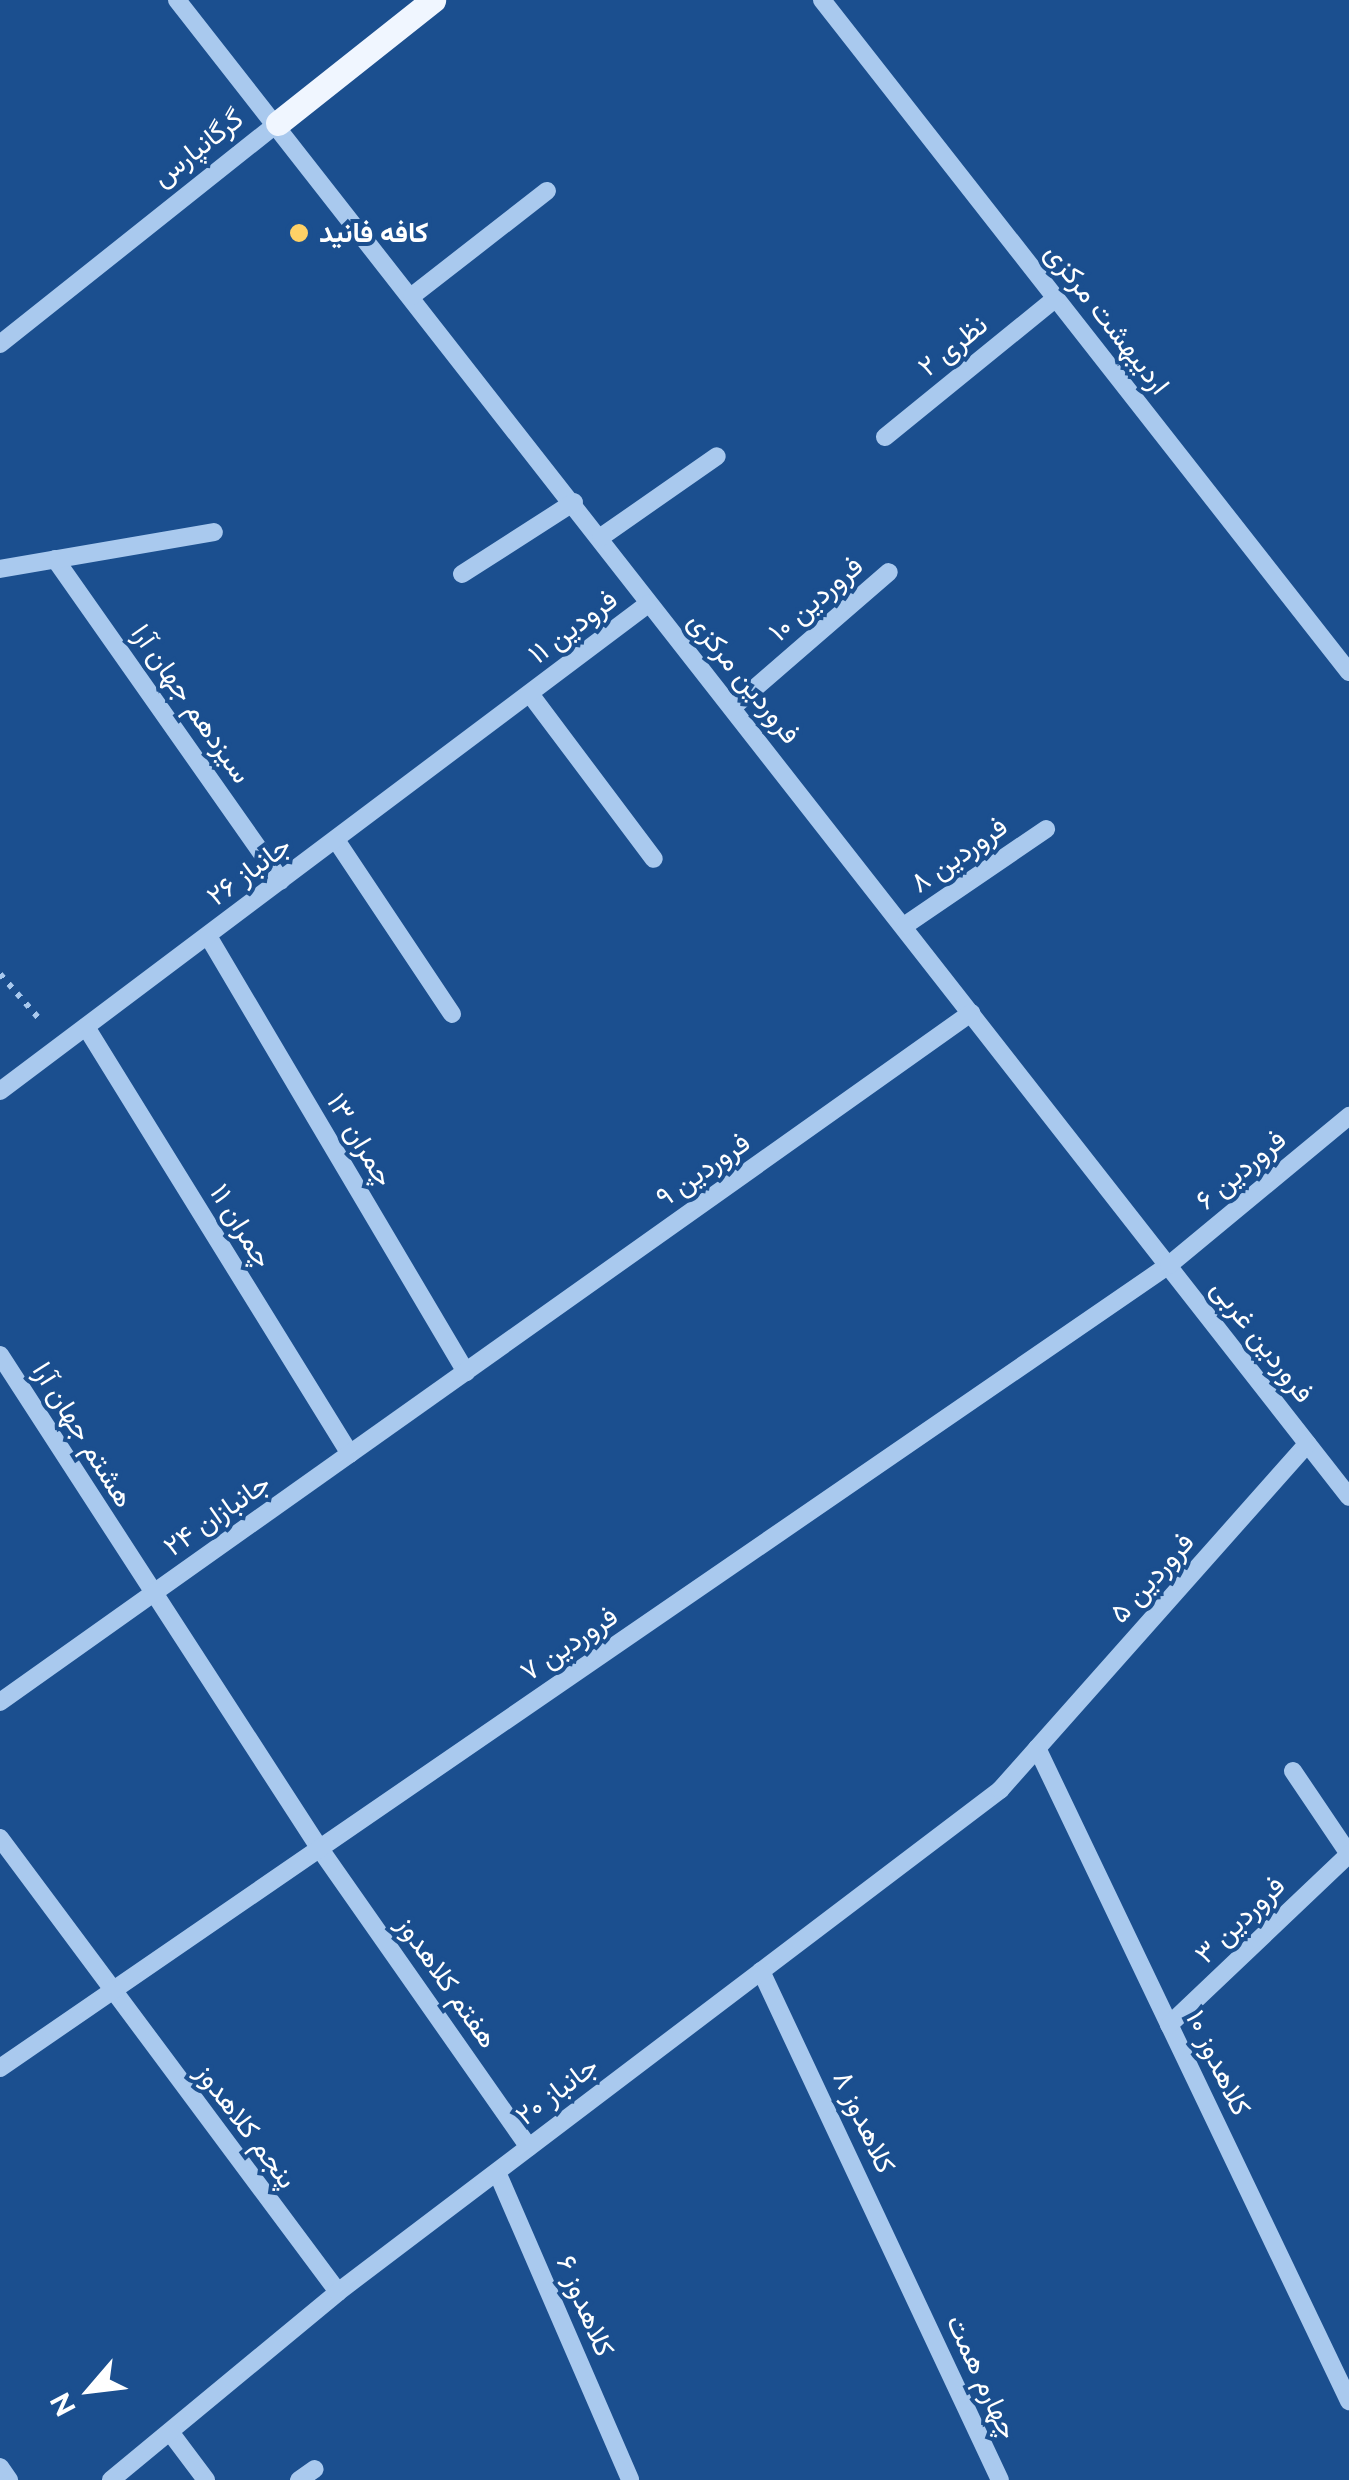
<!DOCTYPE html>
<meta charset="utf-8">
<style>
body{margin:0}
#map{position:relative;width:1349px;height:2480px;overflow:hidden;background:#1b4f8f;font-family:Raleway,Vazirmatn,sans-serif}
div>[style]{position:absolute}
.path>*{height:6px;margin-top:-3px;transform-origin:0;background:repeating-linear-gradient(90deg,#a9c9ee 0 5px,transparent 0 13px)}
.minor>*{height:18px;margin:-9px;padding:0 9px;transform-origin:9px;border-radius:9px;background:#a9c9ee}
.major>*{height:25px;margin:-12.5px;padding:0 12.5px;transform-origin:12.5px;border-radius:12.5px;background:#f0f6ff}
.dots>*{width:28px;height:28px;translate:-50% -50%;box-sizing:border-box;border:5px solid #1b4f8f;border-radius:50%}
span{translate:-50% -50%;white-space:nowrap;text-align:center;line-height:1.15;-webkit-text-stroke:8px #1b4f8f;paint-order:stroke}
.street-label{font-size:28px;color:#fff}
.poi-label{font-size:28px;color:#fff;font-weight:700}
.left{translate:0 -50%;text-align:left}
.north{position:absolute;left:40px;top:2340px;width:100px;height:100px;-webkit-text-stroke:8px #1b4f8f;paint-order:stroke;rotate:242deg;font-size:28px;font-weight:700;line-height:40px;text-align:center;color:#fff}
.north::after{content:'';display:block;margin:auto;width:35px;height:45px;background:#fff;clip-path:polygon(50% 0,100% 100%,50% 72%,0 100%)}
</style>
<div id="map">
<div class="path">
<div style="left:0;top:974px;width:64px;rotate:48.8deg"></div>
</div>
<div class="minor">
<div style="left:177px;top:0;width:1901px;rotate:51.94deg"></div>
<div style="left:822px;top:0;width:854px;rotate:51.9deg"></div>
<div style="left:412px;top:296px;width:171px;rotate:-37.9deg"></div>
<div style="left:0;top:344px;width:355px;rotate:-38.5deg"></div>
<div style="left:885px;top:437px;width:220px;rotate:-39.1deg"></div>
<div style="left:601px;top:537px;width:141px;rotate:-34.9deg"></div>
<div style="left:55px;top:559px;width:393px;rotate:54.9deg"></div>
<div style="left:0;top:569px;width:217px;rotate:-9.8deg"></div>
<div style="left:462px;top:574px;width:133px;rotate:-32.7deg"></div>
<div style="left:530px;top:694px;width:206px;rotate:53.1deg"></div>
<div style="left:733px;top:707px;width:206px;rotate:-40.9deg"></div>
<div style="left:336px;top:840px;width:209px;rotate:56.3deg"></div>
<div style="left:904px;top:926px;width:172px;rotate:-34.3deg"></div>
<div style="left:208px;top:936px;width:507px;rotate:59.39deg"></div>
<div style="left:86px;top:1027px;width:502px;rotate:58.27deg"></div>
<div style="left:0;top:1091px;width:811px;rotate:-36.93deg"></div>
<div style="left:0;top:1355px;width:589px;rotate:57.07deg"></div>
<div style="left:320px;top:1849px;width:364px;rotate:55deg"></div>
<div style="left:0;top:1702px;width:1191px;rotate:-35.36deg"></div>
<div style="left:1037px;top:1748px;width:724px;rotate:64.46deg"></div>
<div style="left:1293px;top:1771px;width:100px;rotate:56deg"></div>
<div style="left:0;top:1838px;width:566px;rotate:53.33deg"></div>
<div style="left:761px;top:1971px;width:562px;rotate:64.85deg"></div>
<div style="left:1169px;top:2025px;width:248px;rotate:-43.5deg"></div>
<div style="left:0;top:2068px;width:1418px;rotate:-34.49deg"></div>
<div style="left:1169px;top:1265px;width:234px;rotate:-39.6deg"></div>
<div style="left:497px;top:2172px;width:335px;rotate:66.6deg"></div>
<div style="left:170px;top:2432px;width:60px;rotate:53.1deg"></div>
<div style="left:0;top:2467px;width:16px;rotate:55deg"></div>
<div style="left:111px;top:2480px;width:295px;rotate:-39.6deg"></div>
<div style="left:338px;top:2292px;width:831px;rotate:-37.17deg"></div>
<div style="left:1000px;top:1790px;width:463px;rotate:-48.4deg"></div>
<div style="left:299px;top:2480px;width:19px;rotate:-35deg"></div>
</div>
<div class="major">
<div style="left:278px;top:123px;width:198px;rotate:-38.4deg"></div>
</div>
<div class="dots">
<div style="left:299px;top:233px;background:#ffd166"></div>
</div>
<div class="street-label">
<span style="left:198px;top:148px;rotate:-38deg">گرگانپارس</span>
<span style="left:1107px;top:319px;rotate:52deg">اردیبهشت مرکزی</span>
<span style="left:953px;top:346px;rotate:-39deg">نظری ۲</span>
<span style="left:816px;top:599px;rotate:-41deg">فروردین ۱۰</span>
<span style="left:573px;top:627px;rotate:-37deg">فرودین ۱۱</span>
<span style="left:744px;top:678px;rotate:51deg">فروردین مرکزی</span>
<span style="left:191px;top:704px;rotate:55deg">سیزدهم جهان آرا</span>
<span style="left:959px;top:855px;rotate:-35deg">فروردین ۸</span>
<span style="left:249px;top:871px;rotate:-37deg">جانباز ۲۶</span>
<span style="left:360px;top:1140px;rotate:59deg">۱۳ چمران</span>
<span style="left:703px;top:1170px;rotate:-35deg">فروردین ۹</span>
<span style="left:1241px;top:1170px;rotate:-40deg">فروردین ۶</span>
<span style="left:241px;top:1226px;rotate:58deg">۱۱ چمران</span>
<span style="left:1262px;top:1341px;rotate:52deg">فروردین غربی</span>
<span style="left:83px;top:1435px;rotate:58deg">هشتم جهان آرا</span>
<span style="left:217px;top:1515px;rotate:-35deg">جانبازان ۲۴</span>
<span style="left:1152px;top:1578px;rotate:-48deg">فروردین ۵</span>
<span style="left:569px;top:1644px;rotate:-34deg">فروردین ۷</span>
<span style="left:1240px;top:1920px;rotate:-44deg">فروردین ۳</span>
<span style="left:447px;top:1982px;rotate:55deg">هفتم کلاهدوز</span>
<span style="left:1218px;top:2063px;rotate:64deg">کلاهدوز ۱۰</span>
<span style="left:557px;top:2091px;rotate:-37deg">۲۰ جانباز</span>
<span style="left:864px;top:2122px;rotate:65deg">کلاهدوز ۸</span>
<span style="left:246px;top:2126px;rotate:53deg">پنجم کلاهدوز</span>
<span style="left:585px;top:2306px;rotate:67deg">کلاهدوز ۶</span>
<span style="left:982px;top:2377px;rotate:65deg">چهارم همت</span>
</div>
<div class="poi-label">
<span class="left" style="left:319px;top:233px">کافه فانید</span>
</div>
<div class="north">N</div>
</div>
